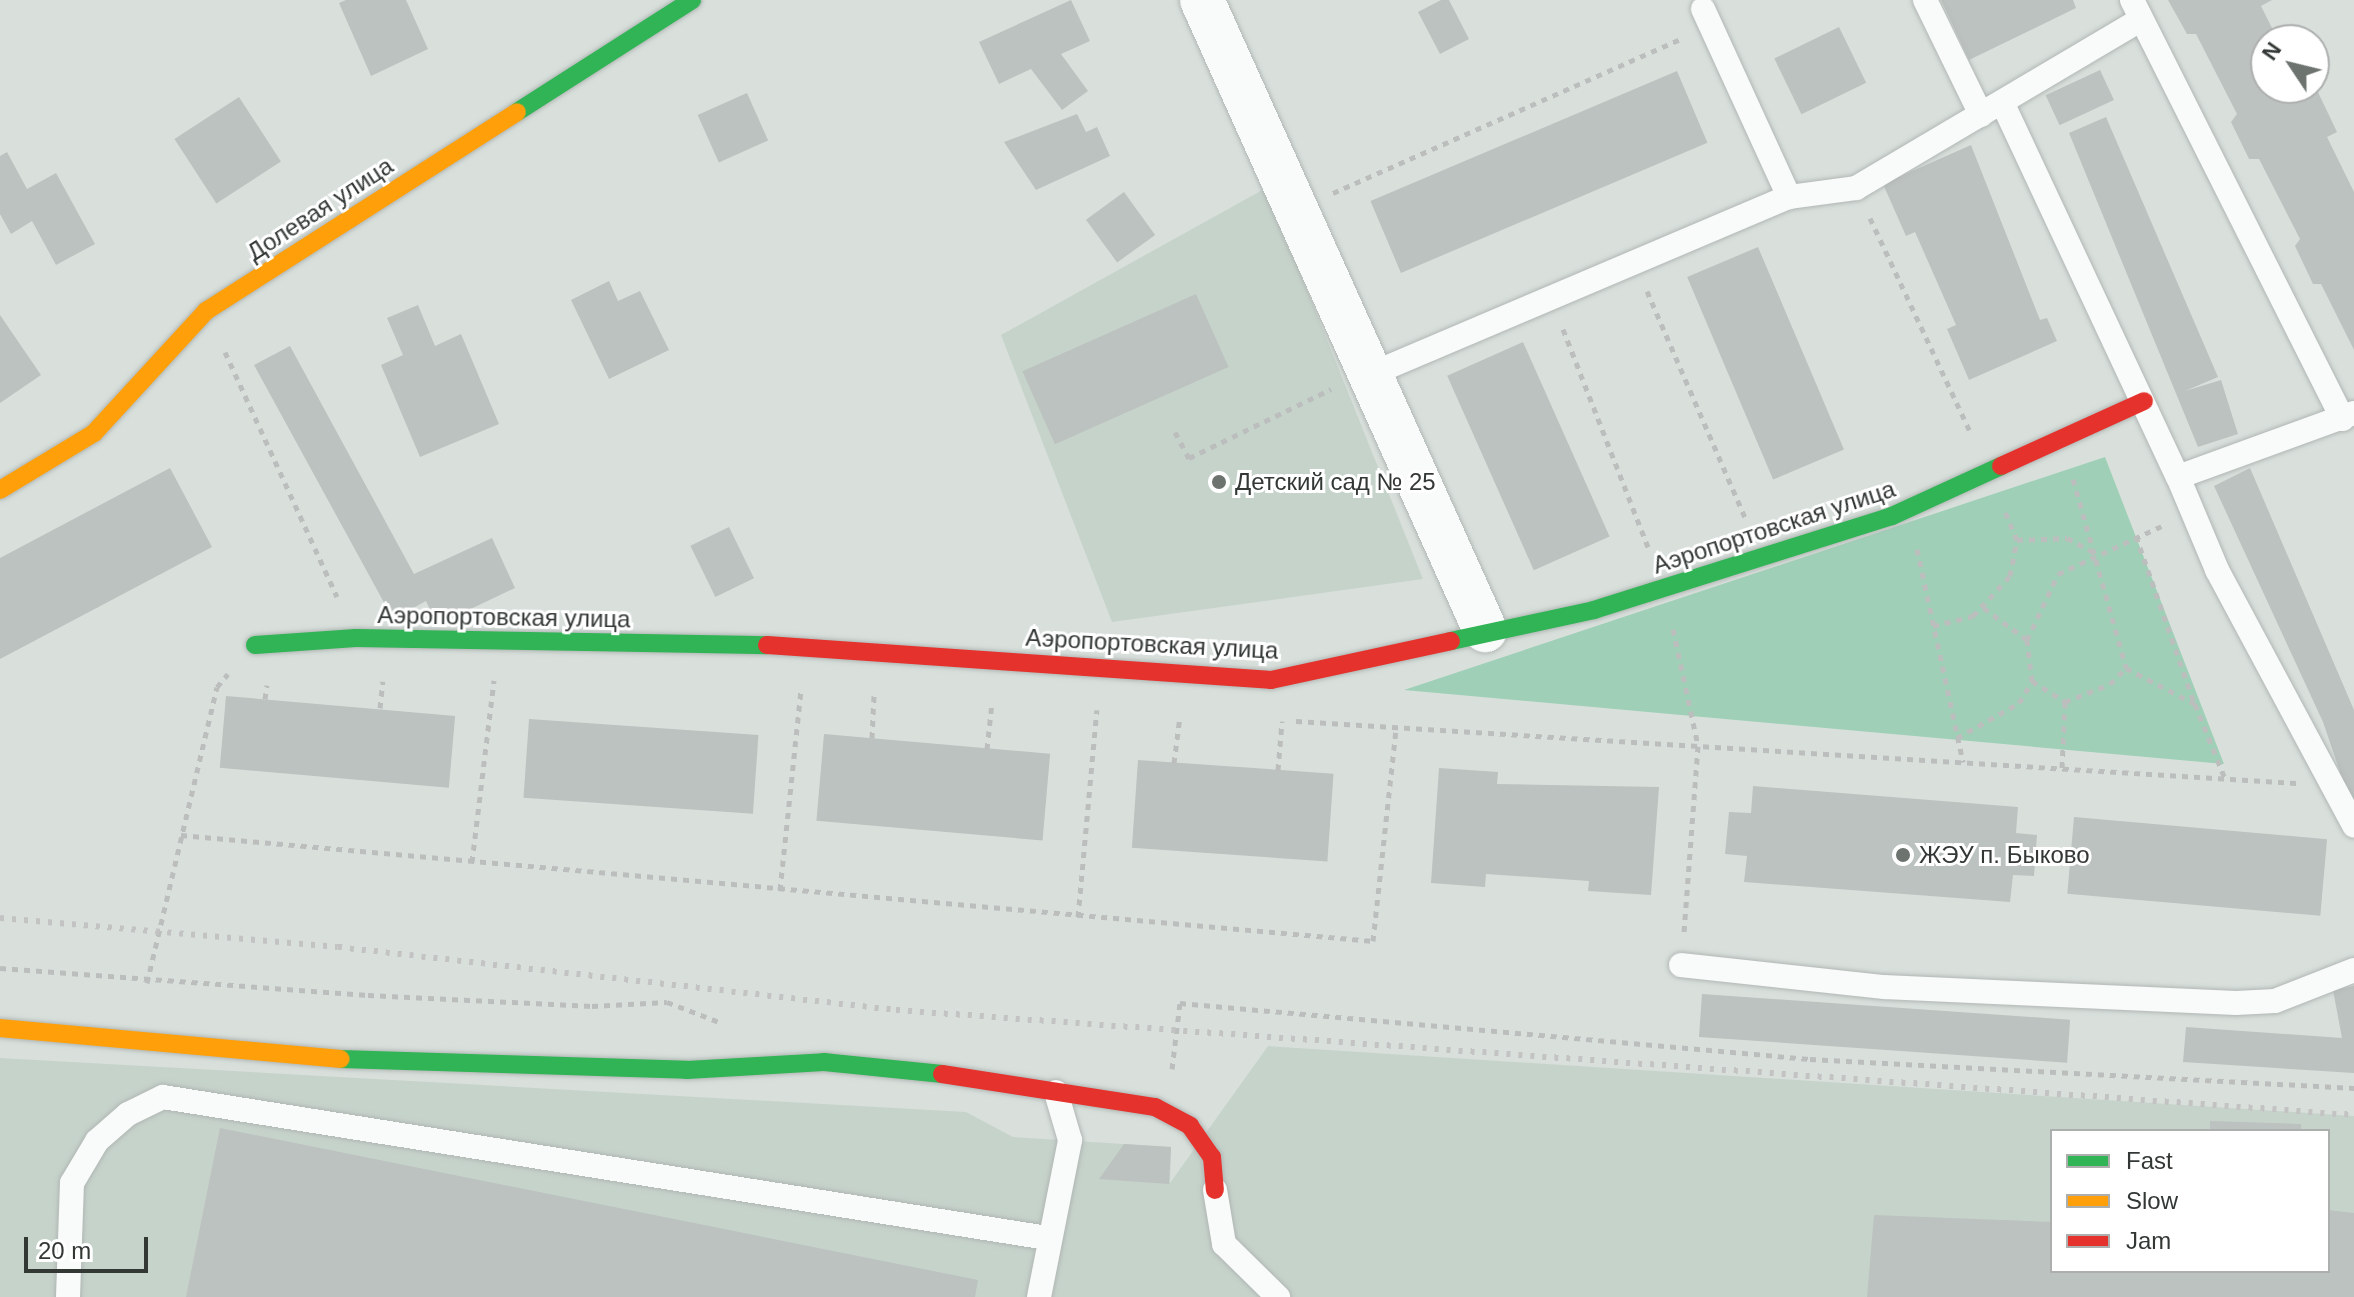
<!DOCTYPE html>
<meta charset="utf-8">
<style>
body{margin:0}
#map{position:relative;width:2354px;height:1297px;overflow:hidden;background:#d9e0dc;font-family:Arial,sans-serif}
div>[style]{position:absolute}
.built>*{inset:0;background:#c6d3cb}
.green>*{inset:0;background:#9fd0b7}
.building>*{inset:0;background:#bcc2bf;transform-origin:0 0}
.path>*{height:5px;margin-top:-2.5px;transform-origin:0;background:repeating-linear-gradient(90deg,#bbbebd 0 6px,transparent 0 12px)}
.roads{filter:drop-shadow(0 0 2px #b1b7b4) drop-shadow(0 0 2px #b1b7b4)}
.lane>*{height:24px;margin:-12px;padding:0 12px;transform-origin:12px;border-radius:12px;background:#f9fafa}
.street>*{height:44px;margin:-22px;padding:0 22px;transform-origin:22px;border-radius:22px;background:#f9fafa}
.fast>*{height:18px;margin:-9px;padding:0 9px;transform-origin:9px;border-radius:9px;background:#30b455}
.slow>*{height:18px;margin:-9px;padding:0 9px;transform-origin:9px;border-radius:9px;background:#ff9f0a}
.jam>*{height:18px;margin:-9px;padding:0 9px;transform-origin:9px;border-radius:9px;background:#e5322d}
.rail>*{height:6px;margin-top:-3px;transform-origin:0;background:repeating-linear-gradient(90deg,#c2c3c2 0 4px,transparent 0 12px)}
.dots>*{width:22px;height:22px;translate:-50% -50%;box-sizing:border-box;border:4px solid #fff;border-radius:50%}
span{translate:-50% -50%;white-space:nowrap;text-align:center;line-height:1.15;-webkit-text-stroke:6px #fff;paint-order:stroke}
.street-label{font-size:24px;color:#333835}
.poi-label{font-size:24px;color:#333835}
.left{translate:0 -50%;text-align:left}
.legend{position:absolute;left:2050px;top:1129px;width:280px;height:144px;box-sizing:border-box;background:#fff;border:2px solid #adafae;margin:0;padding:10px 14px;list-style:none;font-size:24px;color:#333835}
.legend li{display:flex;align-items:center;gap:16px;height:40px}
.legend b{width:40px;border:2px solid #adafae}
.north{position:absolute;left:2250px;top:24px;width:80px;height:80px;box-sizing:border-box;background:#fff;border:2px solid #adafae;border-radius:50%;rotate:305deg;font-size:22px;font-weight:700;line-height:32px;text-align:center;color:#333835}
.north::after{content:'';display:block;margin:auto;width:28px;height:36px;background:#6d736f;clip-path:polygon(50% 0,100% 100%,50% 72%,0 100%)}
.scale{position:absolute;left:24px;top:1237px;width:124px;height:36px;box-sizing:border-box;border:4px solid #333835;border-top:0;padding-left:10px;font-size:24px;line-height:28px;white-space:nowrap;color:#333835;-webkit-text-stroke:6px #fff;paint-order:stroke}
</style>
<div id="map">
<div class="built">
<div style="clip-path:polygon(1266px 188px,1423px 579px,1112px 622px,1001px 335px)"></div>
<div style="clip-path:polygon(evenodd,1268px 1046px,2354px 1116px,2354px 1297px,0 1297px,0 1058px,966px 1112px,1013px 1137px,1171px 1147px,1170px 1183px,1268px 1046px,2052px 1131px,2328px 1131px,2328px 1271px,2052px 1271px,2052px 1131px)"></div>
</div>
<div class="green">
<div style="clip-path:polygon(2105px 457px,2224px 764px,1404px 690px)"></div>
</div>
<div class="building">
<div style="clip-path:polygon(346px 0,406px 0,428px 49px,371px 76px,339px 3px)"></div>
<div style="clip-path:polygon(1071px 0,1090px 41px,1061px 54px,1088px 91px,1062px 110px,1031px 69px,999px 84px,979px 42px)"></div>
<div style="clip-path:polygon(1441px 0,1449px 0,1469px 39px,1440px 54px,1418px 12px)"></div>
<div style="clip-path:polygon(1941px 0,2073px 0,2076px 8px,1969px 60px)"></div>
<div style="clip-path:polygon(2168px 0,2272px 0,2261px 6px,2278px 40px,2266px 40px,2266px 88px,2316px 88px,2337px 132px,2327px 137px,2354px 192px,2354px 350px,2321px 284px,2313px 284px,2295px 246px,2300px 239px,2259px 159px,2249px 159px,2231px 122px,2237px 114px,2196px 34px,2187px 34px)"></div>
<div style="left:1839px;top:27px;width:62px;height:72px;rotate:64deg"></div>
<div style="left:2100px;top:70px;width:33px;height:60px;rotate:65deg"></div>
<div style="left:1677px;top:71px;width:78px;height:333px;rotate:67deg"></div>
<div style="left:747px;top:93px;width:52px;height:54px;rotate:66deg"></div>
<div style="left:239px;top:97px;width:77px;height:77px;rotate:57deg"></div>
<div style="clip-path:polygon(1077px 114px,1086px 132px,1097px 127px,1110px 156px,1036px 190px,1004px 142px)"></div>
<div style="clip-path:polygon(2106px 117px,2218px 377px,2185px 391px,2221px 380px,2238px 434px,2198px 447px,2069px 133px)"></div>
<div style="clip-path:polygon(1971px 145px,2040px 320px,2047px 318px,2057px 341px,1969px 380px,1947px 329px,1956px 325px,1915px 232px,1906px 236px,1883px 184px)"></div>
<div style="clip-path:polygon(7px 152px,27px 189px,56px 173px,95px 244px,56px 265px,32px 221px,11px 234px,0 214px,0 156px)"></div>
<div style="left:1124px;top:192px;width:53px;height:47px;rotate:54deg"></div>
<div style="left:1758px;top:247px;width:220px;height:77px;rotate:67deg"></div>
<div style="clip-path:polygon(609px 281px,618px 301px,640px 291px,669px 350px,609px 379px,571px 300px)"></div>
<div style="left:1196px;top:294px;width:80px;height:190px;rotate:66deg"></div>
<div style="clip-path:polygon(418px 305px,435px 346px,461px 334px,499px 424px,420px 457px,381px 365px,403px 355px,387px 318px)"></div>
<div style="clip-path:polygon(0 315px,41px 375px,0 403px)"></div>
<div style="left:1523px;top:342px;width:213px;height:83px;rotate:66deg"></div>
<div style="clip-path:polygon(290px 346px,414px 574px,492px 538px,515px 588px,437px 625px,426px 601px,393px 619px,254px 365px)"></div>
<div style="clip-path:polygon(170px 468px,212px 547px,0 659px,0 558px)"></div>
<div style="clip-path:polygon(2250px 468px,2354px 710px,2354px 813px,2323px 722px,2214px 486px)"></div>
<div style="left:729px;top:527px;width:57px;height:43px;rotate:64deg"></div>
<div style="left:226px;top:696px;width:230px;height:72px;rotate:5deg"></div>
<div style="left:529px;top:719px;width:230px;height:79px;rotate:4deg"></div>
<div style="left:824px;top:734px;width:227px;height:87px;rotate:5deg"></div>
<div style="left:1138px;top:760px;width:196px;height:88px;rotate:4deg"></div>
<div style="clip-path:polygon(1439px 768px,1498px 772px,1497px 784px,1659px 787px,1651px 895px,1588px 891px,1589px 881px,1486px 874px,1485px 887px,1431px 883px)"></div>
<div style="clip-path:polygon(1753px 786px,2018px 807px,2016px 833px,2037px 835px,2034px 876px,2013px 875px,2010px 902px,1744px 882px,1747px 856px,1725px 854px,1729px 812px,1751px 813px)"></div>
<div style="left:2074px;top:817px;width:254px;height:77px;rotate:5deg"></div>
<div style="clip-path:polygon(2354px 986px,2354px 1073px,2183px 1062px,2186px 1027px,2342px 1038px,2333px 990px)"></div>
<div style="left:1702px;top:994px;width:369px;height:43px;rotate:4deg"></div>
<div style="clip-path:polygon(2210px 1121px,2301px 1124px,2301px 1131px,2210px 1131px)"></div>
<div style="clip-path:polygon(220px 1128px,978px 1280px,975px 1297px,186px 1297px)"></div>
<div style="clip-path:polygon(1124px 1144px,1171px 1147px,1169px 1184px,1099px 1179px)"></div>
<div style="clip-path:polygon(2328px 1210px,2354px 1213px,2354px 1297px,1867px 1297px,1874px 1215px,2052px 1222px,2052px 1271px,2328px 1271px)"></div>
</div>
<div class="path">
<div style="left:1333px;top:193px;width:382px;rotate:-23.9deg"></div>
<div style="left:1870px;top:218px;width:238px;rotate:64.9deg"></div>
<div style="left:1647px;top:291px;width:249px;rotate:66.6deg"></div>
<div style="left:1563px;top:329px;width:234px;rotate:68.7deg"></div>
<div style="left:225px;top:352px;width:269px;rotate:65.4deg"></div>
<div style="left:1175px;top:432px;width:30px;rotate:62deg"></div>
<div style="left:1189px;top:458px;width:158px;rotate:-25.9deg"></div>
<div style="left:2073px;top:479px;width:196px;rotate:74.3deg"></div>
<div style="left:2126px;top:668px;width:78px;rotate:27.6deg"></div>
<div style="left:2195px;top:704px;width:83px;rotate:68.1deg"></div>
<div style="left:2136px;top:536px;width:177px;rotate:70.8deg"></div>
<div style="left:2017px;top:540px;width:50px;rotate:-2.3deg"></div>
<div style="left:2067px;top:538px;width:30px;rotate:28deg"></div>
<div style="left:1917px;top:549px;width:218px;rotate:77.8deg"></div>
<div style="left:1933px;top:626px;width:41px;rotate:-14deg"></div>
<div style="left:1973px;top:616px;width:54px;rotate:-47.2deg"></div>
<div style="left:2010px;top:576px;width:37px;rotate:-79deg"></div>
<div style="left:2017px;top:540px;width:30px;rotate:-113deg"></div>
<div style="left:1673px;top:629px;width:120px;rotate:77.9deg"></div>
<div style="left:1698px;top:746px;width:187px;rotate:94.3deg"></div>
<div style="left:2027px;top:640px;width:73px;rotate:-64.8deg"></div>
<div style="left:2058px;top:574px;width:115px;rotate:-24.8deg"></div>
<div style="left:2032px;top:681px;width:39px;rotate:32deg"></div>
<div style="left:2065px;top:702px;width:66px;rotate:92.6deg"></div>
<div style="left:265px;top:699px;width:14px;rotate:-82deg"></div>
<div style="left:2065px;top:702px;width:48px;rotate:-21.8deg"></div>
<div style="left:2110px;top:684px;width:23px;rotate:-45deg"></div>
<div style="left:380px;top:708px;width:27px;rotate:-84deg"></div>
<div style="left:1296px;top:721px;width:1002px;rotate:3.55deg"></div>
<div style="left:872px;top:738px;width:43px;rotate:-87.3deg"></div>
<div style="left:1957px;top:738px;width:71px;rotate:-29.4deg"></div>
<div style="left:2019px;top:703px;width:26px;rotate:-59deg"></div>
<div style="left:2032px;top:681px;width:41px;rotate:-97deg"></div>
<div style="left:2027px;top:640px;width:54px;rotate:-143.3deg"></div>
<div style="left:987px;top:749px;width:47px;rotate:-83.9deg"></div>
<div style="left:1174px;top:763px;width:47px;rotate:-82.7deg"></div>
<div style="left:1278px;top:770px;width:49px;rotate:-85.3deg"></div>
<div style="left:181px;top:835px;width:1197px;rotate:5.08deg"></div>
<div style="left:1373px;top:941px;width:214px;rotate:-83.8deg"></div>
<div style="left:472px;top:862px;width:183px;rotate:-83.1deg"></div>
<div style="left:780px;top:890px;width:200px;rotate:-84deg"></div>
<div style="left:1078px;top:917px;width:208px;rotate:-84.8deg"></div>
<div style="left:0;top:968px;width:369px;rotate:4.2deg"></div>
<div style="left:368px;top:995px;width:224px;rotate:2.8deg"></div>
<div style="left:592px;top:1006px;width:75px;rotate:-3.1deg"></div>
<div style="left:667px;top:1002px;width:59px;rotate:20.9deg"></div>
<div style="left:147px;top:983px;width:304px;rotate:-76.7deg"></div>
<div style="left:217px;top:687px;width:17px;rotate:-50deg"></div>
<div style="left:1172px;top:1069px;width:66px;rotate:-83.1deg"></div>
<div style="left:1180px;top:1003px;width:632px;rotate:5.08deg"></div>
<div style="left:1810px;top:1059px;width:545px;rotate:3.05deg"></div>
</div>
<div class="roads">
<div class="lane">
<div style="left:1925px;top:0;width:128px;rotate:64deg"></div>
<div style="left:2132px;top:0;width:469px;rotate:63.3deg"></div>
<div style="left:1703px;top:9px;width:207px;rotate:65.4deg"></div>
<div style="left:2002px;top:102px;width:414px;rotate:64.9deg"></div>
<div style="left:2178px;top:477px;width:187px;rotate:-20deg"></div>
<div style="left:1369px;top:375px;width:456px;rotate:-23deg"></div>
<div style="left:1789px;top:197px;width:68px;rotate:-7.7deg"></div>
<div style="left:1856px;top:188px;width:330px;rotate:-30.6deg"></div>
<div style="left:2178px;top:477px;width:101px;rotate:67.2deg"></div>
<div style="left:2217px;top:570px;width:290px;rotate:61.8deg"></div>
<div style="left:1681px;top:965px;width:204px;rotate:6.2deg"></div>
<div style="left:1884px;top:987px;width:352px;rotate:2.6deg"></div>
<div style="left:2236px;top:1003px;width:39px;rotate:-3deg"></div>
<div style="left:2275px;top:1001px;width:85px;rotate:-21.4deg"></div>
<div style="left:1215px;top:1190px;width:55px;rotate:80.5deg"></div>
<div style="left:1224px;top:1244px;width:76px;rotate:44.5deg"></div>
<div style="left:68px;top:1297px;width:114px;rotate:-88deg"></div>
<div style="left:72px;top:1183px;width:49px;rotate:-59.2deg"></div>
<div style="left:97px;top:1141px;width:41px;rotate:-41.1deg"></div>
<div style="left:128px;top:1114px;width:39px;rotate:-26deg"></div>
<div style="left:163px;top:1097px;width:895px;rotate:9.06deg"></div>
<div style="left:1039px;top:1297px;width:160px;rotate:-78.8deg"></div>
<div style="left:1070px;top:1140px;width:50px;rotate:-106.3deg"></div>
</div>
<div class="street">
<div style="left:1202px;top:0;width:691px;rotate:65.81deg"></div>
</div>
<div class="fast">
<div style="left:517px;top:112px;width:208px;rotate:-32.6deg"></div>
<div style="left:1451px;top:641px;width:146px;rotate:-12.2deg"></div>
<div style="left:1594px;top:610px;width:312px;rotate:-17.5deg"></div>
<div style="left:1892px;top:516px;width:120px;rotate:-24.6deg"></div>
<div style="left:255px;top:645px;width:101px;rotate:-4deg"></div>
<div style="left:356px;top:638px;width:411px;rotate:1deg"></div>
<div style="left:341px;top:1059px;width:346px;rotate:1.8deg"></div>
<div style="left:687px;top:1070px;width:137px;rotate:-3.3deg"></div>
<div style="left:824px;top:1062px;width:119px;rotate:5.8deg"></div>
</div>
<div class="slow">
<div style="left:0;top:490px;width:110px;rotate:-31.2deg"></div>
<div style="left:94px;top:433px;width:166px;rotate:-47.4deg"></div>
<div style="left:206px;top:311px;width:369px;rotate:-32.6deg"></div>
<div style="left:0;top:1028px;width:342px;rotate:5.2deg"></div>
</div>
<div class="jam">
<div style="left:2001px;top:466px;width:157px;rotate:-24.4deg"></div>
<div style="left:767px;top:645px;width:505px;rotate:3.97deg"></div>
<div style="left:1271px;top:680px;width:184px;rotate:-12.2deg"></div>
<div style="left:942px;top:1074px;width:216px;rotate:8.8deg"></div>
<div style="left:1155px;top:1107px;width:40px;rotate:28deg"></div>
<div style="left:1190px;top:1126px;width:38px;rotate:55deg"></div>
<div style="left:1212px;top:1157px;width:33px;rotate:85deg"></div>
</div>
</div>
<div class="rail">
<div style="left:0;top:918px;width:339px;rotate:4.9deg"></div>
<div style="left:338px;top:947px;width:562px;rotate:6.44deg"></div>
<div style="left:896px;top:1010px;width:1462px;rotate:4.12deg"></div>
</div>
<div class="dots">
<div style="left:1219px;top:482px;background:#6d736f"></div>
<div style="left:1903px;top:855px;background:#6d736f"></div>
</div>
<div class="street-label">
<span style="left:320px;top:209px;rotate:-33deg">Долевая улица</span>
<span style="left:1774px;top:527px;rotate:-18deg">Аэропортовская улица</span>
<span style="left:504px;top:617px;rotate:1deg">Аэропортовская улица</span>
<span style="left:1152px;top:644px;rotate:3deg">Аэропортовская улица</span>
</div>
<div class="poi-label">
<span class="left" style="left:1235px;top:482px">Детский сад № 25</span>
<span class="left" style="left:1919px;top:855px">ЖЭУ п. Быково</span>
</div>
<ul class="legend">
<li><b style="height:10px;background:#30b455"></b>Fast</li>
<li><b style="height:10px;background:#ff9f0a"></b>Slow</li>
<li><b style="height:10px;background:#e5322d"></b>Jam</li>
</ul>
<div class="north">N</div>
<div class="scale">20 m</div>
</div>
